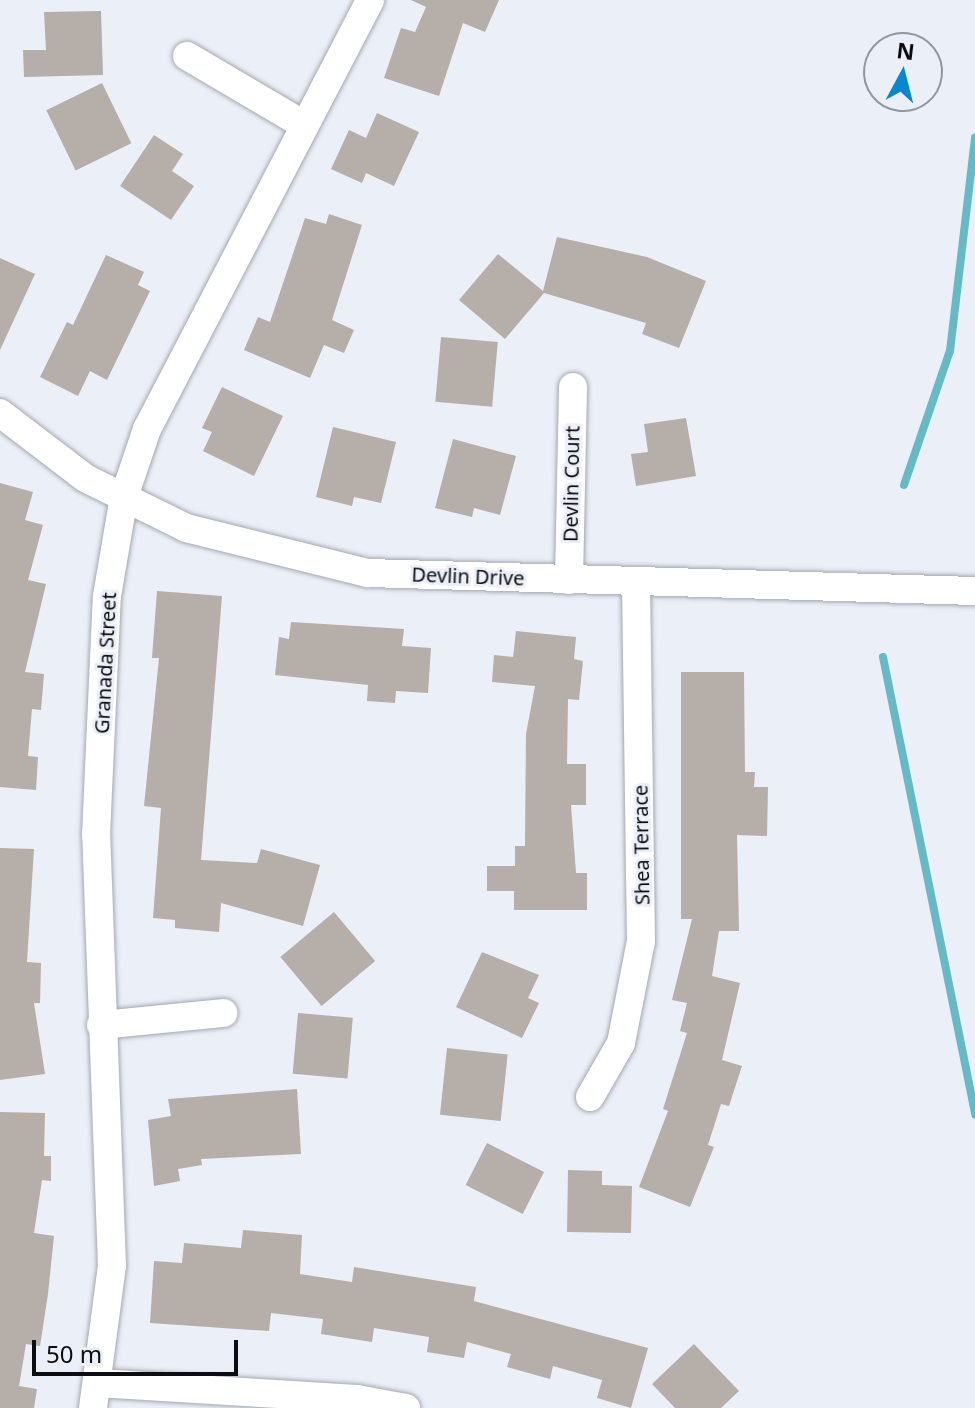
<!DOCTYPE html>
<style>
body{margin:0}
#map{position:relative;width:975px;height:1408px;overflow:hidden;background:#ebeff7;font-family:"Noto Sans",sans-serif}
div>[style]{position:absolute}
.stream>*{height:8px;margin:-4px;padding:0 4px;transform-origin:4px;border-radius:4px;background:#66bac5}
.building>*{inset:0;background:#b6aea9;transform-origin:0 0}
.roads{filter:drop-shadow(0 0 2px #a4a8af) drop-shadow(0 0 2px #a4a8af)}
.minor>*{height:28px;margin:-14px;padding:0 14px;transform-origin:14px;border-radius:14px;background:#fff}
span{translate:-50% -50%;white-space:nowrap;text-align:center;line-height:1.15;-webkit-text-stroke:6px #ebeff7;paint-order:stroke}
.street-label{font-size:20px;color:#0c0d10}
.north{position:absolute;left:863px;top:32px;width:80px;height:80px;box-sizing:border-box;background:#ebeff7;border:2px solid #92959b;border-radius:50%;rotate:7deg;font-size:22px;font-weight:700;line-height:32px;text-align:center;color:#0c0d10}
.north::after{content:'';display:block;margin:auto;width:28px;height:36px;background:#0687ce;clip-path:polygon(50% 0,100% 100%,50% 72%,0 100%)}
.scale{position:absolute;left:32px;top:1340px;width:206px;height:36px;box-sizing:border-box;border:4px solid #0c0d10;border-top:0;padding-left:10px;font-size:24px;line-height:28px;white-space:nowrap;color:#0c0d10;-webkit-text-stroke:6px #ebeff7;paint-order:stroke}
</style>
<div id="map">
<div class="stream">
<div style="left:904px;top:485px;width:142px;rotate:-71.1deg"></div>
<div style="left:950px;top:351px;width:215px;rotate:-83.3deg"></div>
<div style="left:883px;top:657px;width:467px;rotate:78.6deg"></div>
</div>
<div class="building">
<div style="clip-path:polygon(411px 0,499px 0,485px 32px,463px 23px,439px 96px,384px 78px,401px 28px,415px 32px,426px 7px)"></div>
<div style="clip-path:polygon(101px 11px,103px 75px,24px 77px,23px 50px,46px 50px,44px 12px)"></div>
<div style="left:102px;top:83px;width:67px;height:62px;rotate:64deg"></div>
<div style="clip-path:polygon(377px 113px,419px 132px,394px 186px,366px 173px,362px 183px,331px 169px,349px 130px,366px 138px)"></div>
<div style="clip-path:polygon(154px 135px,183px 154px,172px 171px,194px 186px,171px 220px,120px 186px)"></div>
<div style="clip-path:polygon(329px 214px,362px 225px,332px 320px,354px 330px,344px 353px,324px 345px,310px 378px,244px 350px,258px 317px,270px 322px,305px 218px,326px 224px)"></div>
<div style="clip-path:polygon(557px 237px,647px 257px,706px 281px,679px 348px,642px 334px,646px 323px,544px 293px,505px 339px,459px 300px,498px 254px,543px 291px)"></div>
<div style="clip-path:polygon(106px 255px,144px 272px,138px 285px,150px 291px,107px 380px,90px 371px,78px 396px,40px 377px,67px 322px,73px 325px)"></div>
<div style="clip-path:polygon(0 258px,35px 274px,0 350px)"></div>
<div style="left:441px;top:337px;width:57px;height:65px;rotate:5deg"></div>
<div style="clip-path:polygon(222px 387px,283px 416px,254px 476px,203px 451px,212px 432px,202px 428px)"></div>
<div style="clip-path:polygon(686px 418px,696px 476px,636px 486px,631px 454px,648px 452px,644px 424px)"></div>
<div style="clip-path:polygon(333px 427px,396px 442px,381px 503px,354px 497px,352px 506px,316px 497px)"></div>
<div style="clip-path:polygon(453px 439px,516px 456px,500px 515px,474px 508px,472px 517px,435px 508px)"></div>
<div style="clip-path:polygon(0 483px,33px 492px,25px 520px,43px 525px,28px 580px,46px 584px,25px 672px,44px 674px,41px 710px,32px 709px,28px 756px,38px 757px,36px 790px,0 787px)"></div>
<div style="clip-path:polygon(157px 591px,222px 596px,201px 860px,257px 863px,261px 849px,320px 865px,303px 926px,221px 903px,219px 932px,175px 928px,175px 920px,153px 918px,161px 808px,144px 806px,159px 658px,152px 658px)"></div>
<div style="clip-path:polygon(291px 622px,404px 629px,402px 646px,431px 648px,428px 693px,396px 691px,395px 703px,367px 701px,368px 685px,275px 675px,279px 637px,289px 639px)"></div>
<div style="clip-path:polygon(516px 631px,576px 637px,574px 659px,583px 661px,579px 700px,568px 699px,567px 764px,586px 764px,586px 805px,571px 805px,576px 873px,587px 873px,587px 910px,514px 910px,514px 891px,487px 891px,487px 866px,515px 866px,515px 846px,525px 846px,526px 734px,535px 686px,492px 682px,494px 655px,513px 657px)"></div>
<div style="clip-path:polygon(681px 672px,744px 672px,745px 772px,755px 772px,754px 787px,768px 787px,767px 836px,737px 835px,739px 931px,719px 931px,712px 976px,740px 983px,722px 1060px,742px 1066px,729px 1106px,721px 1104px,708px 1145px,714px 1147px,690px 1207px,639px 1187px,668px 1111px,663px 1109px,687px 1033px,680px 1031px,687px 1003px,672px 1000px,692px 919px,681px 919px)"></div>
<div style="clip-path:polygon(0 848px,34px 849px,27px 962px,41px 963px,40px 1003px,34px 1003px,45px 1074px,0 1080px)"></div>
<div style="left:334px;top:912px;width:64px;height:70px;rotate:50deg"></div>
<div style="clip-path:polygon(482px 952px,539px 975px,528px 998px,539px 1003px,522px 1038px,456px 1007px)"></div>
<div style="left:298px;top:1013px;width:55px;height:61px;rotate:5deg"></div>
<div style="left:447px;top:1048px;width:61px;height:67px;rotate:6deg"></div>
<div style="clip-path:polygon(297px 1089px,301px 1154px,201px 1159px,202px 1165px,178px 1169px,180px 1181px,154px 1186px,148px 1120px,171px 1116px,168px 1099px)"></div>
<div style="clip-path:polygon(0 1112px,45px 1113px,44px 1156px,51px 1156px,51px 1181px,42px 1180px,34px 1233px,54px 1236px,48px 1294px,40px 1346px,26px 1344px,19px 1386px,37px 1389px,34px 1408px,0 1408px)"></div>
<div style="left:487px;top:1143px;width:64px;height:47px;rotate:27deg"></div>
<div style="clip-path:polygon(568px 1170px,602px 1171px,602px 1185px,632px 1186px,631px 1233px,567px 1232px)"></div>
<div style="clip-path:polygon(243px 1230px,302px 1235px,300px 1274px,352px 1282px,354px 1267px,476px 1287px,474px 1301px,648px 1348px,631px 1408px,597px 1398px,602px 1380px,553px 1366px,550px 1379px,507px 1367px,511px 1354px,467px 1342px,464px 1358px,427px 1352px,429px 1337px,374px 1328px,372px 1342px,321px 1334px,323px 1319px,271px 1313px,269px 1331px,150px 1323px,154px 1261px,182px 1263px,184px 1243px,241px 1248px)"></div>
<div style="clip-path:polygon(694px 1344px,739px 1391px,721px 1408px,675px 1408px,652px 1384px)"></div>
</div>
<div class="roads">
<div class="minor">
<div style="left:187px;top:56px;width:136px;rotate:30.5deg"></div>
<div style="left:0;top:413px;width:107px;rotate:37.4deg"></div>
<div style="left:85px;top:478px;width:113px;rotate:26.3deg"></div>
<div style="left:186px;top:528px;width:187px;rotate:13.9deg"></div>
<div style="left:368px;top:573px;width:607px;rotate:1.7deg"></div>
<div style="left:569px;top:580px;width:193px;rotate:-88.8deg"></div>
<div style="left:101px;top:1025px;width:123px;rotate:-5.6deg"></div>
<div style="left:590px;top:1097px;width:62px;rotate:-60.1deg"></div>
<div style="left:621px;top:1043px;width:104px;rotate:-78.9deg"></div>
<div style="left:641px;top:941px;width:359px;rotate:-90.8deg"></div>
<div style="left:97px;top:1383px;width:260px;rotate:3.5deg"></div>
<div style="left:357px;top:1399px;width:50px;rotate:10.4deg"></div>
<div style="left:93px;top:1408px;width:143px;rotate:-82.4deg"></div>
<div style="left:112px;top:1266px;width:431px;rotate:-92.1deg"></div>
<div style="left:96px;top:835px;width:239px;rotate:-87.4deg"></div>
<div style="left:107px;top:596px;width:100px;rotate:-80.3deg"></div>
<div style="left:124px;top:497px;width:72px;rotate:-71.3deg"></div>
<div style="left:147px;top:429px;width:483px;rotate:-62.5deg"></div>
</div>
</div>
<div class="street-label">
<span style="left:571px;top:484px;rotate:-89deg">Devlin Court</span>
<span style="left:468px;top:576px;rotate:2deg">Devlin Drive</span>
<span style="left:105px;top:663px;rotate:-87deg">Granada Street</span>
<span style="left:641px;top:845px;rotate:-91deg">Shea Terrace</span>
</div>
<div class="north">N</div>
<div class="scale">50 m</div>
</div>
